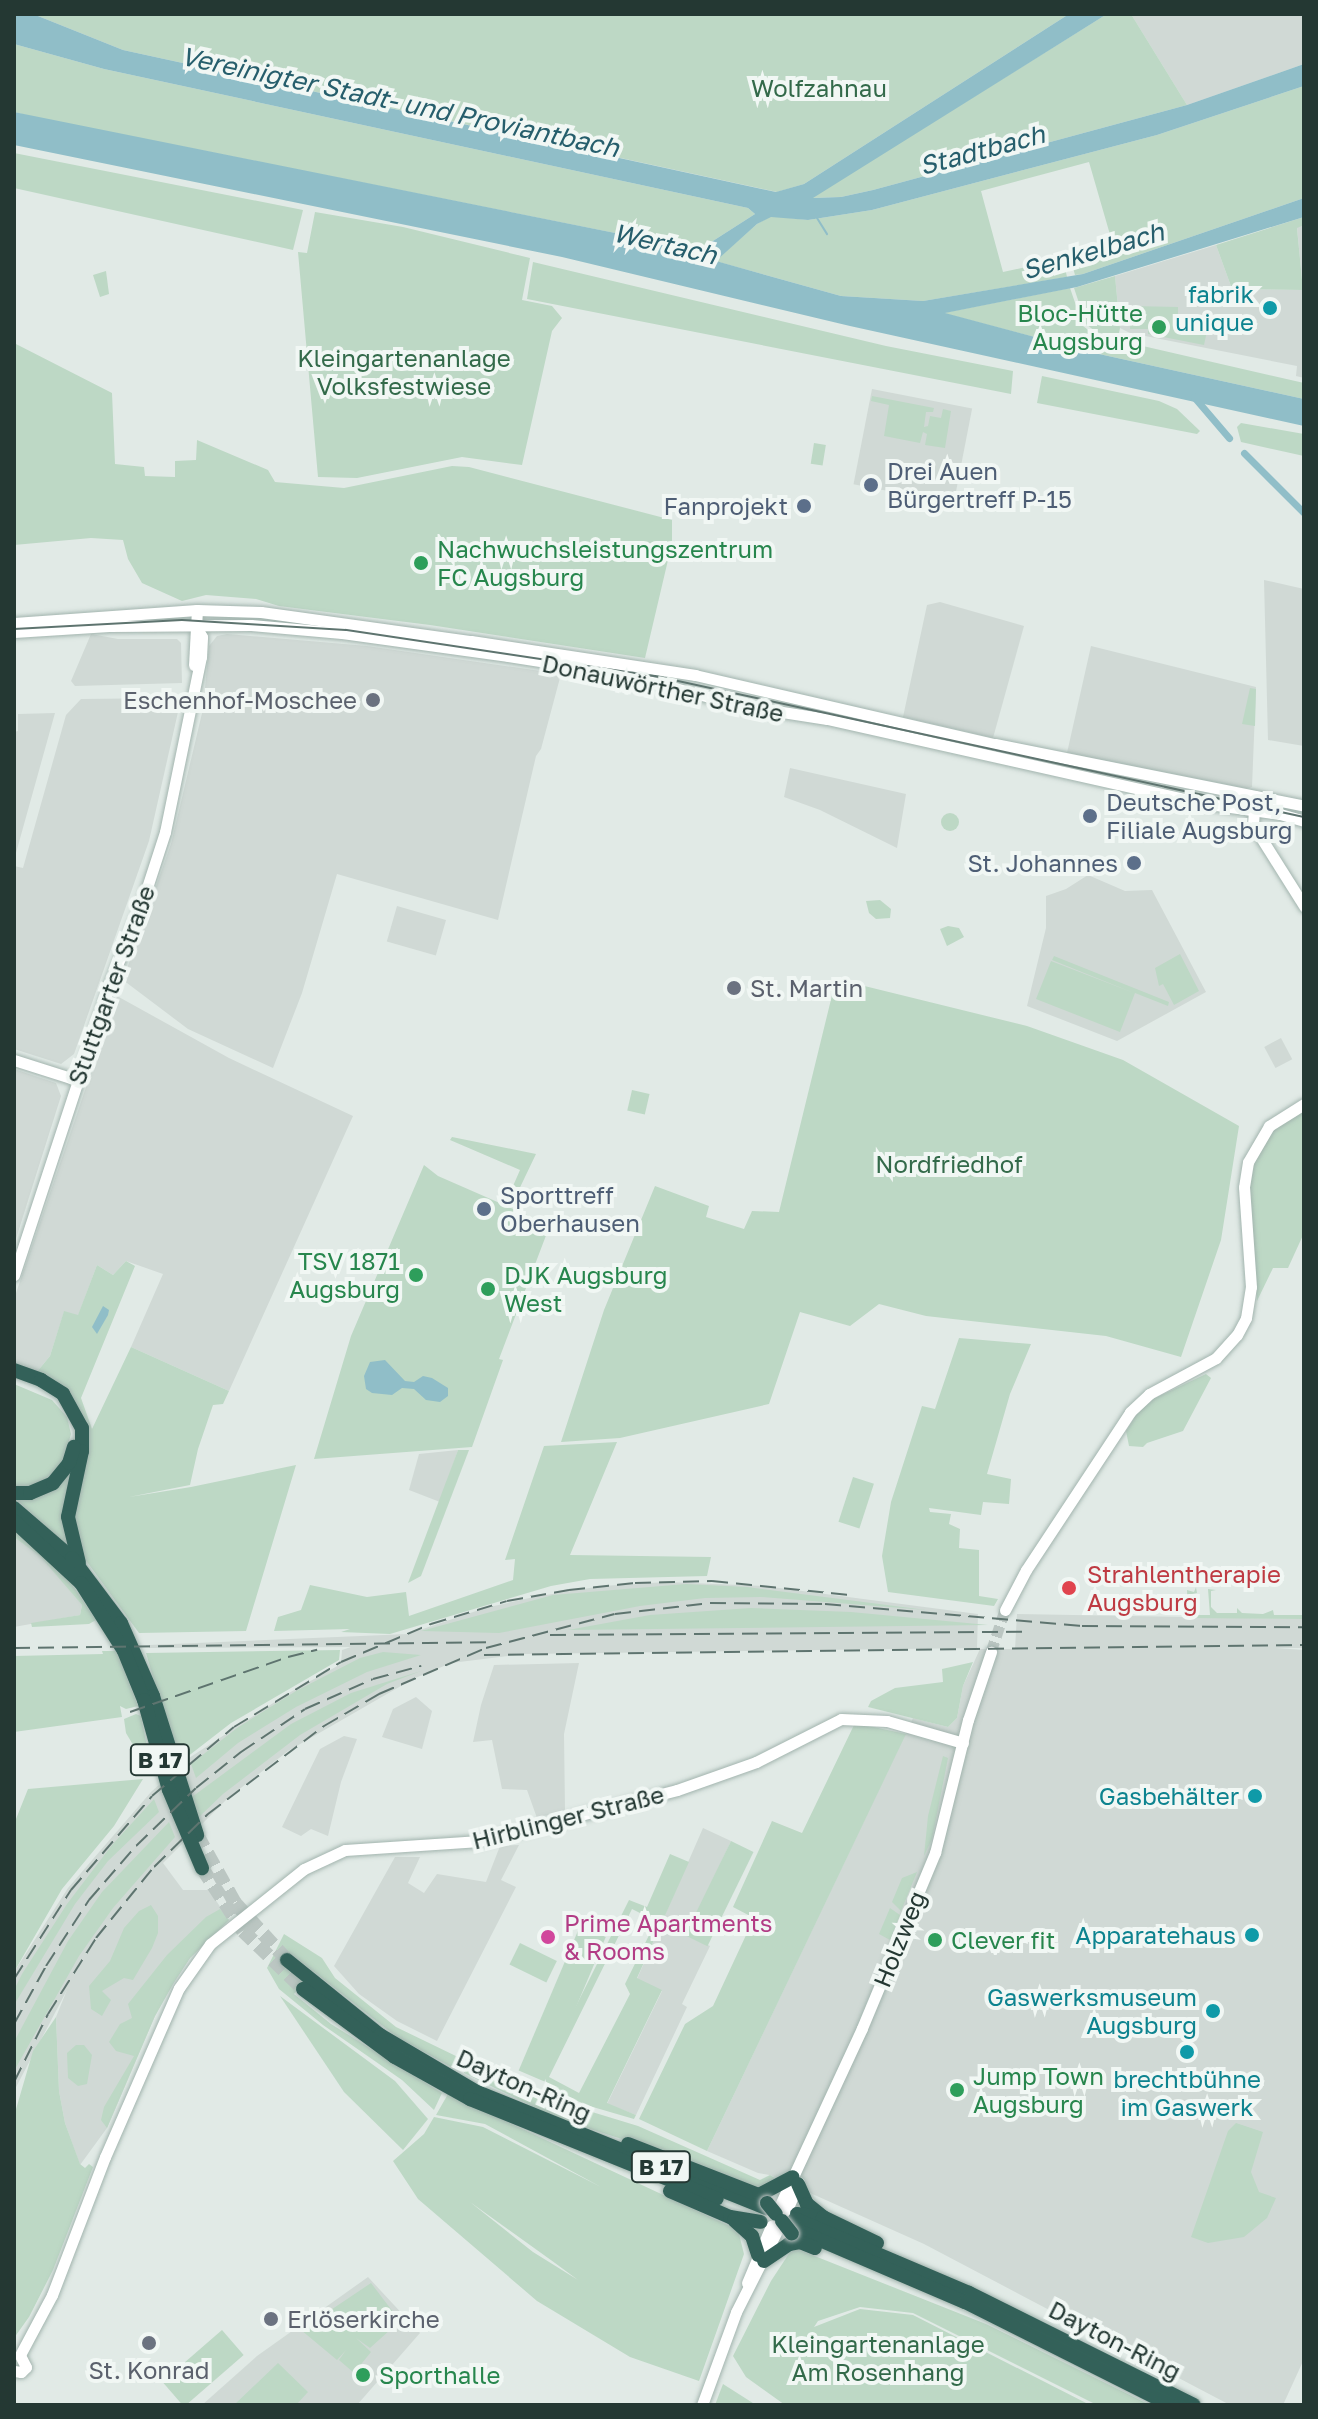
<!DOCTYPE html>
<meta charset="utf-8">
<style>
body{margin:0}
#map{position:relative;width:1318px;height:2419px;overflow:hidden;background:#e1eae6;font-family:"Golos Text",sans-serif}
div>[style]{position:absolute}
.built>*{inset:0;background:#d0d9d5;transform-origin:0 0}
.green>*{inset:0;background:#bdd8c5;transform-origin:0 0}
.round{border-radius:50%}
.water>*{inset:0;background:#90bec8}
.stream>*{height:2px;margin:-1px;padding:0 1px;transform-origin:1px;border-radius:1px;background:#90bec8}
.canal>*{height:7px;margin:-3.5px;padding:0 3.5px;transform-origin:3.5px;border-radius:3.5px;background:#90bec8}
.secondary-tunnel>*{height:11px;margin-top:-5.5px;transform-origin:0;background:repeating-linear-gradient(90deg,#bbc6c2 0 11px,transparent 0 16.5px)}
.highway-tunnel>*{height:14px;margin-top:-7px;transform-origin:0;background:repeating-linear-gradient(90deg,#bbc6c2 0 14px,transparent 0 21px)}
.roads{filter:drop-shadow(0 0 2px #a2b4ae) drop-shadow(0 0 2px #a2b4ae)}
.secondary>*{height:11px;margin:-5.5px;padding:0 5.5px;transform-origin:5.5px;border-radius:5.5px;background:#fff}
.highway>*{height:14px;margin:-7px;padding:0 7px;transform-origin:7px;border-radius:7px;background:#336159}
.tram>*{height:2px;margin:-1px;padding:0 1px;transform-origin:1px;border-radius:1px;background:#5e746f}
.rail>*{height:2px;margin-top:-1px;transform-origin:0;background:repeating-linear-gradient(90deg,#5e746f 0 16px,transparent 0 24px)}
.bridges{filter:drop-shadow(0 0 2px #c2c7c6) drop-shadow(0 0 2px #c2c7c6)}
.highway-bridge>*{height:14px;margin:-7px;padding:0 7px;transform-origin:7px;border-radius:7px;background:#336159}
.dots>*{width:22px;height:22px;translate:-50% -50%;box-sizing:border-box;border:4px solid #f1f7f4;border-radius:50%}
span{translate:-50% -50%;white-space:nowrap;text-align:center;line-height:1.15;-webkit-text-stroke:8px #f1f7f4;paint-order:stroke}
.shield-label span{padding:2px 6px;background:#f1f7f4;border:2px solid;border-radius:6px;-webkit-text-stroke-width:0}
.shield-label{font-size:22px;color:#243833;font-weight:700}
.park-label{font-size:24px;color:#336a4a}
.culture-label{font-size:24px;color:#0d838f}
.right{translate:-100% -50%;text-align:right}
.leisure-label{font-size:24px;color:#27864d}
.left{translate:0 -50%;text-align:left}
.service-label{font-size:24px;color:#4e5e75}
.street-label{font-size:24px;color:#243833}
.worship-label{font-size:24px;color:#5b616d}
.health-label{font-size:24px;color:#be3a42}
.hotel-label{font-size:24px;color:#b23c85}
.water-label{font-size:26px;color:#265e6c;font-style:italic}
.frame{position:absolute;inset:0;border:16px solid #243833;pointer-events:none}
</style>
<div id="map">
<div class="built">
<div style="clip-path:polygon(1131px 14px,1304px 14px,1304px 64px,1187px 105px)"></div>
<div style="clip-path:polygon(1304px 225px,1304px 378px,1296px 376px,1297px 366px,1130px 333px,1120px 328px,1115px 276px,1216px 245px,1232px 289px,1303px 290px,1297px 227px)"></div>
<div style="left:872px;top:389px;width:102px;height:97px;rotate:11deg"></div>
<div style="clip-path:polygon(1264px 580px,1304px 589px,1304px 746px,1268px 740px)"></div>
<div style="clip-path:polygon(940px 602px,1024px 626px,993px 738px,903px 717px,927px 605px)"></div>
<div style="clip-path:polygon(91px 634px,118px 639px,177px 639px,181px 643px,182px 683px,75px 686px,71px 681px)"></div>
<div style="clip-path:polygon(227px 634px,367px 646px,561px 674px,541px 749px,536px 756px,498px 920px,337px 874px,302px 993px,273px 1068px,188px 1029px,123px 980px,171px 844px,203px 709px,209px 646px,217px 636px)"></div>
<div style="clip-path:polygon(1091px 646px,1256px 687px,1252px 787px,1243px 790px,1067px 753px)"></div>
<div style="clip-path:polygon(173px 698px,180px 703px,149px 841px,74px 1054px,61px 1064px,14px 1049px,14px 866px,23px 868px,66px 715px,81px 699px)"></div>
<div style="clip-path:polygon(55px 713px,16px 853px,14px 857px,14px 732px,18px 731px,18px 714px)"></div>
<div style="clip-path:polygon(790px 768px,906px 794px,897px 848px,820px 810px,784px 797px)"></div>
<div style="clip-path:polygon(1088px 875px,1125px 891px,1152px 890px,1206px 992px,1117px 1041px,1027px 1006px,1046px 928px,1046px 896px,1066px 889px)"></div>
<div style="left:397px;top:906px;width:51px;height:37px;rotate:16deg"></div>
<div style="clip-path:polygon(117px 996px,229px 1058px,353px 1116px,229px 1391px,131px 1347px,163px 1274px,126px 1261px,113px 1275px,97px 1265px,78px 1316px,64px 1312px,50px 1356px,36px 1373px,14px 1365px,14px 1299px)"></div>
<div style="left:1281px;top:1038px;width:24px;height:19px;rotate:62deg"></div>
<div style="clip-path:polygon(14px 1069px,56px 1083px,61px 1096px,14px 1245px)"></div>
<div style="clip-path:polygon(458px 1450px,440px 1502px,409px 1490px,419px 1454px)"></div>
<div style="clip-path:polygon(14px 1528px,71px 1583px,69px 1589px,82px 1605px,80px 1615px,14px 1627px)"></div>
<div style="clip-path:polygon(667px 1582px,764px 1586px,978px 1614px,977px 1648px,524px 1654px,451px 1663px,413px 1679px,288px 1751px,228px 1798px,163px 1863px,183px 1890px,209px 1890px,229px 1920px,190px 1958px,173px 1984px,155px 2016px,107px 2128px,80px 2165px,65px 2123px,59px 2091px,56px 2017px,67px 1990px,14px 2091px,14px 1972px,68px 1888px,151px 1792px,189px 1758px,287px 1694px,341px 1664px,342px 1650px,351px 1647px,149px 1648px,149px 1645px,408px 1634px,485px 1608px,534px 1597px,602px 1586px)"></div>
<div style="clip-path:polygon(1017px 1614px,1304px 1619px,1304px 1648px,1276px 1648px,1304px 1650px,1304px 2359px,1283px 2405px,1230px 2405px,924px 2244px,770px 2175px,758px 2173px,707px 2151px,913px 1718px,948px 1727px,957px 1718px,963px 1686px,980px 1649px,1015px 1649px)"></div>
<div style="clip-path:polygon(579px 1663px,564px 1734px,565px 1810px,537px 1818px,527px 1790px,502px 1789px,492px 1740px,473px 1742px,481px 1705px,494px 1665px)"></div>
<div style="clip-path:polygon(416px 1697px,432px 1711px,422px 1749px,382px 1737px,393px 1709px)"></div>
<div style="clip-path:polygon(344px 1736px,357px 1739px,341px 1782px,328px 1836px,311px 1829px,301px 1836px,282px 1827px,320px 1749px)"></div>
<div style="clip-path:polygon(703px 1828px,731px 1841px,687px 1936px,710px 1946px,682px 2004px,687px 2007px,636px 2115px,607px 2104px,662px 1991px,637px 1979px)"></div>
<div style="clip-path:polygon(519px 1845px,501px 1880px,516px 1887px,437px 2041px,397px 2021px,359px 1994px,334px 1966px,395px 1857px,420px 1857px,408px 1883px,424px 1893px,437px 1874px,486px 1882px,500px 1846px)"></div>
<div style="clip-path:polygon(368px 2277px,420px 2333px,357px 2405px,202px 2405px,257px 2356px)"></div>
</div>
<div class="green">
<div style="clip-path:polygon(33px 14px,1069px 14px,804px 184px,777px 192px,123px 50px)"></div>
<div style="clip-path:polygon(1107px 14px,1131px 14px,1187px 105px,873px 190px,841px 197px,811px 198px)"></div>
<div style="clip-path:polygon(14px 44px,104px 69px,748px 208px,755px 214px,691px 255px,650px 240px,34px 117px,14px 112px)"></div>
<div style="clip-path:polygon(1304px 86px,1304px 198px,1083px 274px,1075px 275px,1070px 257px,1113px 245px,1089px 162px,981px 191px,1003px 272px,1063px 259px,1067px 277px,923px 301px,841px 296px,715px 261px,757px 224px,771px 216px,808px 220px,872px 210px,1157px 135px)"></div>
<div style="clip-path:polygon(14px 153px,303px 210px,293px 250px,14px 188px)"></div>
<div style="clip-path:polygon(315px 212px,403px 227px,530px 258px,522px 300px,552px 306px,562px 318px,552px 331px,522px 465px,462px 457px,357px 478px,318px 477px,298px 252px,307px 253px)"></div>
<div style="clip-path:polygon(1304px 217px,1304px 225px,1297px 228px,1303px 290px,1232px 289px,1216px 245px)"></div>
<div style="clip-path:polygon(533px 262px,886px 346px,1013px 371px,1011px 394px,527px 299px)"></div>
<div style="clip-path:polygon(106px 271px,109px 294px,100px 297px,93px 275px)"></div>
<div style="clip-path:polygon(1115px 276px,1120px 328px,1118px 338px,1096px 332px,1086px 324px,1074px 288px)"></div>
<div style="clip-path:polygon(1070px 288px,1083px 326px,1095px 335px,1304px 383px,1304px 399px,1099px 354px,943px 313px)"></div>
<div style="clip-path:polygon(1131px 306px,1178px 307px,1178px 324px,1207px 331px,1204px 345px,1148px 334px,1148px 329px,1130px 329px)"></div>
<div style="clip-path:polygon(14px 343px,112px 393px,115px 464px,144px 467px,145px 476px,175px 477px,175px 461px,196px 460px,197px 440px,268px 470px,275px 482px,344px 488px,452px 466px,469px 467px,672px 520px,672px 543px,645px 658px,430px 625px,279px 606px,256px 599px,206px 595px,182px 601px,142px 583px,128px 559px,123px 540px,91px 538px,14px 545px)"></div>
<div style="clip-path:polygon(1042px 376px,1159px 401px,1177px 409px,1200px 431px,1197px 434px,1037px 403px)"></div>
<div style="clip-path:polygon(872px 396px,934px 408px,933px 412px,926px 412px,924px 427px,928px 426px,930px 416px,941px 418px,943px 409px,951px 411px,945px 448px,925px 445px,927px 434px,923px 432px,920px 443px,884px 436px,889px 405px,871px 401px)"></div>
<div style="clip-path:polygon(1241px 423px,1304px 434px,1304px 456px,1241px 442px,1237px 427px)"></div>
<div style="left:814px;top:443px;width:12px;height:21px;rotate:9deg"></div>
<div style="clip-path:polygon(1250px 688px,1256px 689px,1255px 726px,1242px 724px)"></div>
<div class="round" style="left:941px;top:813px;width:18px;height:18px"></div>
<div style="clip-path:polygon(880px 900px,891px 909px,890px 918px,876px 919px,869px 913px,866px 901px)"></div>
<div style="clip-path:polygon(948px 926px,959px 928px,964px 937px,947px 946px,940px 929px)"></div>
<div style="clip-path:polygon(1180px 954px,1199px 991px,1174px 1005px,1163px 984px,1159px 986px,1155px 968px)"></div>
<div style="clip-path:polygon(1054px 956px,1169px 1002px,1168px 1006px,1135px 993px,1120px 1032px,1036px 999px,1051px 961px,1134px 993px,1052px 960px)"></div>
<div style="clip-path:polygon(836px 979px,1027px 1026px,1123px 1060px,1239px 1126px,1221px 1240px,1181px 1357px,1106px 1336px,926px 1316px,879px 1304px,850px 1326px,800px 1312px,769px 1404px,620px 1438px,561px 1442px,604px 1310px,655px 1186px,709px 1206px,706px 1217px,744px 1229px,752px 1211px,779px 1212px)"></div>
<div style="left:632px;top:1090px;width:18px;height:21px;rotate:13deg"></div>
<div style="clip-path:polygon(1304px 1108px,1304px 1233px,1288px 1268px,1273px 1268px,1257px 1301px,1250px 1187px,1255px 1160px,1274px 1128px)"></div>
<div style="clip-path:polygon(452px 1137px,536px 1154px,513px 1202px,506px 1202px,520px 1170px,450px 1140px)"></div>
<div style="clip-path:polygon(424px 1165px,438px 1176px,550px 1225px,499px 1359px,503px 1360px,472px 1447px,314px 1459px,351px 1336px)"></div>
<div style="clip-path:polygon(126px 1261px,135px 1266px,81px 1398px,92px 1429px,131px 1347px,229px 1391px,223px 1404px,213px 1405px,198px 1449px,190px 1485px,129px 1497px,191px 1487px,296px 1465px,246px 1631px,139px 1633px,82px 1555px,72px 1524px,83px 1420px,69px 1393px,36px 1373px,50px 1356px,64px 1311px,78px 1315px,97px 1265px,113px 1275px)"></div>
<div style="clip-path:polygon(959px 1338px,1031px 1344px,1010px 1394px,987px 1474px,1011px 1479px,1009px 1504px,983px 1502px,981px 1515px,929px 1508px,930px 1512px,951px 1514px,949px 1524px,960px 1529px,959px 1548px,979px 1550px,979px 1596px,998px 1599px,994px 1606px,888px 1592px,882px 1556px,891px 1502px,922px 1406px,935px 1409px)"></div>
<div style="clip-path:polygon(14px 1373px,53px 1390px,66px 1403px,75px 1418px,79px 1444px,64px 1509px,72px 1551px,14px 1497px,42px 1493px,66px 1474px,75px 1456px,75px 1425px,59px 1397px)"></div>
<div style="clip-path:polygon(1206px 1374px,1211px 1378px,1183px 1431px,1147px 1443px,1143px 1447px,1129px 1446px,1126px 1431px,1138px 1412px,1153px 1399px)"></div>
<div style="clip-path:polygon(14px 1384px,52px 1400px,67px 1417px,71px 1434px,62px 1467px,37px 1486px,14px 1488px)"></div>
<div style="clip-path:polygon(617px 1442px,570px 1555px,711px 1557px,707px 1576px,590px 1579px,551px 1586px,390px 1634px,341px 1632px,350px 1629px,274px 1631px,278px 1617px,301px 1610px,310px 1585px,367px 1597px,406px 1592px,409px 1616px,513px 1580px,515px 1559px,505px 1560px,544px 1446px)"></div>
<div style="clip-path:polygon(458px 1450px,469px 1450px,421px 1576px,408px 1583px)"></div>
<div style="left:853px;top:1477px;width:22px;height:47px;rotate:18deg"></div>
<div style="clip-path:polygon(14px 1528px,71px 1583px,96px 1620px,89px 1624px,32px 1627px,31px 1623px,80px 1615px,82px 1605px,40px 1556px,14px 1537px)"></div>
<div style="clip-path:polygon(686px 1584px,747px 1587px,926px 1610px,761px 1597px,705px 1598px,640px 1606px,499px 1633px,421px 1631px,553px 1595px)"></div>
<div style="clip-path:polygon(1196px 1587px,1197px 1593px,1192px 1594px,1193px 1615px,1210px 1615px,1208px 1589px,1216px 1590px,1211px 1591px,1211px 1607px,1217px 1613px,1237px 1613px,1237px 1608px,1242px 1613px,1263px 1614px,1273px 1610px,1274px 1615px,1302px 1615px,1304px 1610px,1304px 1619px,1188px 1618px,1187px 1590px,1194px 1592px)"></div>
<div style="clip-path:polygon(751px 1608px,851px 1612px,988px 1625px,568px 1630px,650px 1615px)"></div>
<div style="clip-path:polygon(340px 1650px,339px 1660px,231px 1723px,178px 1764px,146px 1653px)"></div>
<div style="clip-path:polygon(102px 1651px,117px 1651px,138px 1706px,126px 1709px,120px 1706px,122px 1717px,14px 1732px,14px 1656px,103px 1654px)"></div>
<div style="clip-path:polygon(383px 1652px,421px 1655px,367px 1672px,296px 1707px,238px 1743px,196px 1778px,191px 1764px,237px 1728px,296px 1691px,360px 1658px)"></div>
<div style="clip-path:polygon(973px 1662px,963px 1686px,957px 1718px,948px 1727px,868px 1707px,871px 1701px,895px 1688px,943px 1682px,942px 1669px)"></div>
<div style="clip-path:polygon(421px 1671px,387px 1684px,300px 1735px,223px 1794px,199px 1817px,192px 1797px,291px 1724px,351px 1693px)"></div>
<div style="clip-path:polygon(136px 1714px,141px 1716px,150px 1762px,139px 1755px,126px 1733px,124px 1719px)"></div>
<div style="clip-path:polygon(855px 1723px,906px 1734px,707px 2151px,639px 2119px,685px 2024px,713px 2006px,754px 1918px,733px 1907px,772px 1821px,802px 1833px)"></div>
<div style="clip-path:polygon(943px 1756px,948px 1758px,932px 1839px,924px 1856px,928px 1816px)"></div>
<div style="clip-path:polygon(143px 1779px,114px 1826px,62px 1889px,14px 1972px,14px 1824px,28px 1789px)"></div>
<div style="clip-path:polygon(154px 1799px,159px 1812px,108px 1861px,75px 1904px,14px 2005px,14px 1990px,22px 1974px,67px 1904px,112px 1845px)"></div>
<div style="clip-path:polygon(169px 1822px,175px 1837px,113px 1908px,79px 1956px,14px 2071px,14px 2042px,68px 1941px,102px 1892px)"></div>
<div style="left:731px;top:1841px;width:25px;height:105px;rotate:26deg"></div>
<div style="clip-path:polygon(evenodd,670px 1854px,689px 1862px,637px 1978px,662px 1990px,607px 2103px,636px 2115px,634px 2119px,586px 2105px,548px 2087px,543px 2072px,629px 1900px,647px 1907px,670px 1854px,632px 1909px,656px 1921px,625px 1984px,630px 1994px,579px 2093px,549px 2077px,632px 1909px)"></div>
<div style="clip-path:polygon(917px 1872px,901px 1911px,892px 1902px,902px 1878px)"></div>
<div style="clip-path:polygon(151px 1905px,158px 1916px,158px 1933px,152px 1948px,133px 1980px,124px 1978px,102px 1991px,111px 2000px,102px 2016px,91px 2009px,89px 1986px,110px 1961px,124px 1928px,139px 1911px)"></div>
<div style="clip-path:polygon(890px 1908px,900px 1915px,890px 1940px,879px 1934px)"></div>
<div style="clip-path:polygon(220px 1909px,229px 1920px,190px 1958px,173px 1984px,155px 2016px,107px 2128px,101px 2120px,104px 2107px,134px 2056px,116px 2051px,109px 2042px,120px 2024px,132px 2018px,128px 2004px,167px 1955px,206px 1917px)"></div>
<div style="left:580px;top:1926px;width:28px;height:157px;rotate:23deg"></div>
<div style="clip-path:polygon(284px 1934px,322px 1958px,335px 1978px,396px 2027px,460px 2058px,455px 2069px,397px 2037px,291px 1954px,281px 1964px,303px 1984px,294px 1994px,331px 2024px,442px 2093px,434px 2110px,402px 2080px,323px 2025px,279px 1989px,267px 1968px)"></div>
<div style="left:520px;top:1943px;width:41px;height:24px;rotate:26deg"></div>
<div style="clip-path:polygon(280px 1996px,395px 2081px,428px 2119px,403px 2150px,344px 2092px)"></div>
<div style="clip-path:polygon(56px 2017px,59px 2091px,65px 2123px,80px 2164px,85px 2168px,89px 2164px,93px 2167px,53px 2270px,29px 2317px,14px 2338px,14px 2116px,33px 2051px)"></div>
<div style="clip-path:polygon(76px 2045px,84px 2045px,92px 2055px,87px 2084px,78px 2086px,68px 2078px,67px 2053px)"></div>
<div style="clip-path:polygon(469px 2061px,579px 2108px,638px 2126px,760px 2180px,770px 2175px,775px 2178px,757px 2190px,669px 2154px,559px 2119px,464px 2073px)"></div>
<div style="clip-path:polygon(evenodd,448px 2094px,738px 2230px,744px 2254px,699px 2381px,630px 2357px,537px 2301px,418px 2199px,393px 2161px,424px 2134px,434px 2117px,483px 2127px,601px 2187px,485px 2124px,436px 2115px,448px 2094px,470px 2202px,555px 2263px,578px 2280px,533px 2252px,470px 2202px)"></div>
<div style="clip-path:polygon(1236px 2123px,1263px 2132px,1251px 2172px,1259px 2192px,1276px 2198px,1267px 2218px,1244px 2237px,1208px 2243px,1191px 2237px,1228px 2131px)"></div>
<div style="clip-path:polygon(797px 2249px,986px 2324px,1150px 2405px,1097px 2405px,913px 2313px,860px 2307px,818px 2321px,814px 2327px,860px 2309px,913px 2315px,1090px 2405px,785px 2405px,746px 2377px,733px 2356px,771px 2281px,790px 2252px)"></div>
<div style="clip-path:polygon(371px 2283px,400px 2321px,370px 2348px,356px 2338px,371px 2352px,354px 2373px,339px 2360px,346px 2350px,337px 2360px,301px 2330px)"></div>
<div style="left:222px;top:2330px;width:33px;height:79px;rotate:49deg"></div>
<div style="clip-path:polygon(278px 2363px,308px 2392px,296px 2405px,234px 2405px)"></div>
<div style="clip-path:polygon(723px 2384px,756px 2405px,715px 2405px)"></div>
</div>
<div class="water">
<div style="clip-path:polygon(14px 14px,33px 14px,123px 50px,776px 192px,804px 184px,1069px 14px,1107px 14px,813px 198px,841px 197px,873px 190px,1187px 105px,1304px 64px,1304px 86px,1157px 135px,872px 210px,808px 220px,771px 217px,757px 224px,716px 261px,841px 296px,923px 301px,1083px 274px,1304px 198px,1304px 217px,1077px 287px,945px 313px,1099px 354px,1304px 399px,1304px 426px,850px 326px,562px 257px,14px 145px,14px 112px,650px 240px,691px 255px,755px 214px,748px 208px,104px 69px,14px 44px)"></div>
<div style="clip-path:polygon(103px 1306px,109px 1310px,108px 1315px,97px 1334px,92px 1327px)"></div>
<div style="clip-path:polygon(385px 1360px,405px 1381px,414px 1382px,423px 1376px,432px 1378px,448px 1388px,448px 1396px,440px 1402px,426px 1400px,414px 1389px,402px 1388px,392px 1395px,372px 1393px,366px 1389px,364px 1376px,370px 1362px)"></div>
</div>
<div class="stream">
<div style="left:817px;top:218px;width:19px;rotate:58deg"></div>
</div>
<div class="canal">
<div style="left:1194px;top:397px;width:54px;rotate:49.5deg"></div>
<div style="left:1244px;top:453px;width:85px;rotate:45deg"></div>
</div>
<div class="secondary-tunnel">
<div style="left:991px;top:1652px;width:44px;rotate:-71.6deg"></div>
</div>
<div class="highway-tunnel">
<div style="left:197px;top:1835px;width:78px;rotate:60.8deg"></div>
<div style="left:235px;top:1903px;width:77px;rotate:47.6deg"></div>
<div style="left:202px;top:1868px;width:75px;rotate:56.9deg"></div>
<div style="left:243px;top:1931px;width:83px;rotate:44deg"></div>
</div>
<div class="roads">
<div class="secondary">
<div style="left:14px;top:623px;width:183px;rotate:-4.1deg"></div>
<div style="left:197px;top:610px;width:64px;rotate:1.8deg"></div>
<div style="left:261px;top:612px;width:212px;rotate:7.9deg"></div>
<div style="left:471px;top:641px;width:227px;rotate:8.6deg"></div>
<div style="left:695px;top:675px;width:308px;rotate:13deg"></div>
<div style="left:995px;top:744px;width:315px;rotate:11.3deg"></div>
<div style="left:14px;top:632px;width:95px;rotate:-3.6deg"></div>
<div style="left:109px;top:626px;width:142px;rotate:-0.4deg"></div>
<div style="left:251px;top:625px;width:91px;rotate:5deg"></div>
<div style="left:342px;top:633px;width:168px;rotate:7.9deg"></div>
<div style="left:508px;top:656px;width:110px;rotate:8.9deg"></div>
<div style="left:617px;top:673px;width:131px;rotate:14.6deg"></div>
<div style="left:744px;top:706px;width:84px;rotate:8.9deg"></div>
<div style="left:827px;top:719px;width:384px;rotate:12.6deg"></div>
<div style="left:1202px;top:803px;width:79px;rotate:8deg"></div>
<div style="left:1280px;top:814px;width:25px;rotate:16deg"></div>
<div style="left:194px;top:665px;width:55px;rotate:-86.9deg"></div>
<div style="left:1255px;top:796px;width:29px;rotate:94deg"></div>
<div style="left:1253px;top:825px;width:96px;rotate:57.8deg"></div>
<div style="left:14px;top:1060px;width:66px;rotate:17.6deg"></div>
<div style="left:14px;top:1275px;width:307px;rotate:-71.8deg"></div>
<div style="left:110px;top:983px;width:83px;rotate:-68.1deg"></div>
<div style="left:141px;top:906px;width:78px;rotate:-72deg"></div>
<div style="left:165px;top:832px;width:179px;rotate:-78.4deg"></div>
<div style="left:201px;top:657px;width:20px;rotate:-87deg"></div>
<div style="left:202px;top:637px;width:10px;rotate:-119deg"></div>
<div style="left:1005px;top:1610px;width:45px;rotate:-62.3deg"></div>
<div style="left:1026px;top:1570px;width:189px;rotate:-56.6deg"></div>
<div style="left:1130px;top:1412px;width:26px;rotate:-43deg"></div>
<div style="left:1149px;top:1394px;width:76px;rotate:-28.2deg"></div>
<div style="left:1216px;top:1358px;width:31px;rotate:-48deg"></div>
<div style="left:1237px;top:1335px;width:19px;rotate:-62deg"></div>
<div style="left:1246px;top:1318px;width:31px;rotate:-81deg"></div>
<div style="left:1251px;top:1287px;width:100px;rotate:-94deg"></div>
<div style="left:1244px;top:1187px;width:25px;rotate:-81deg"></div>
<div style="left:1248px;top:1162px;width:42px;rotate:-59.7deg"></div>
<div style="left:1269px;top:1126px;width:41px;rotate:-32.2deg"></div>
<div style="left:779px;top:2207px;width:197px;rotate:-65.1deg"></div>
<div style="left:862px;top:2028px;width:190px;rotate:-67.4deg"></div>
<div style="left:935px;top:1853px;width:137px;rotate:-76.1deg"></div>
<div style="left:968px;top:1720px;width:72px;rotate:-71.3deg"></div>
<div style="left:787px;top:2210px;width:30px;rotate:-67deg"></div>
<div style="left:747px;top:2283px;width:62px;rotate:-67.2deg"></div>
<div style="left:20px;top:2355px;width:68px;rotate:-61.9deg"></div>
<div style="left:52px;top:2295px;width:148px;rotate:-69deg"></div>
<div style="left:105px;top:2157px;width:184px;rotate:-66.4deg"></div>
<div style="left:179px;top:1988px;width:54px;rotate:-54.8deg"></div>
<div style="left:210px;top:1944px;width:120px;rotate:-38.6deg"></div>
<div style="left:304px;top:1869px;width:45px;rotate:-24.9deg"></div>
<div style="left:345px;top:1850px;width:135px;rotate:-3.8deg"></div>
<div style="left:480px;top:1841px;width:203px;rotate:-14.5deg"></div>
<div style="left:677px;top:1790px;width:84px;rotate:-19.5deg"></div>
<div style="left:756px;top:1762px;width:95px;rotate:-26.8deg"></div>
<div style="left:841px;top:1719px;width:46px;rotate:2.5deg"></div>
<div style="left:887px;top:1721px;width:79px;rotate:16.1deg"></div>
<div style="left:14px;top:2371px;width:7px;rotate:8deg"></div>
<div style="left:21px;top:2372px;width:7px;rotate:-45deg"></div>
<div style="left:26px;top:2367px;width:13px;rotate:-117deg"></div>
<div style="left:702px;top:2405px;width:99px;rotate:-69.9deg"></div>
<div style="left:736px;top:2312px;width:93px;rotate:-63.2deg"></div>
</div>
<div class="highway">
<div style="left:14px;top:1370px;width:29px;rotate:20deg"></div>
<div style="left:41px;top:1380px;width:26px;rotate:32deg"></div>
<div style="left:63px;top:1394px;width:39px;rotate:61deg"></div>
<div style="left:82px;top:1428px;width:23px;rotate:90deg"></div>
<div style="left:82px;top:1451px;width:67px;rotate:102deg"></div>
<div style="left:68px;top:1517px;width:47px;rotate:76.6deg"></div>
<div style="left:14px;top:1493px;width:16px"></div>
<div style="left:30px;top:1493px;width:25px;rotate:-23deg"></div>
<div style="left:53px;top:1483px;width:26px;rotate:-51deg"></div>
<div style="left:69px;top:1463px;width:17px;rotate:-73deg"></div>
<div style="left:14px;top:1508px;width:77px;rotate:40.8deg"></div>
<div style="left:72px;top:1558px;width:81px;rotate:53deg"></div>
<div style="left:121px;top:1623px;width:80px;rotate:66.3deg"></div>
<div style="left:153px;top:1696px;width:146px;rotate:72.4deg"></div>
<div style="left:14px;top:1521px;width:91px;rotate:42.8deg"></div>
<div style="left:81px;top:1583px;width:80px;rotate:57.7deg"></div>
<div style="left:124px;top:1651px;width:53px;rotate:67.8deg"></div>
<div style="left:144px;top:1700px;width:93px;rotate:74.5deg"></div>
<div style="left:169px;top:1790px;width:85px;rotate:67.1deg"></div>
<div style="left:287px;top:1960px;width:119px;rotate:38.9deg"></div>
<div style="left:380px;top:2035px;width:110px;rotate:30.5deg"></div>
<div style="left:475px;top:2091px;width:314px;rotate:21.9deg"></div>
<div style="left:303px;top:1989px;width:114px;rotate:36.5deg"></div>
<div style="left:395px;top:2057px;width:86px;rotate:29.2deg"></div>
<div style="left:470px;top:2099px;width:266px;rotate:22deg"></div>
<div style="left:628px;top:2144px;width:141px;rotate:21.3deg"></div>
<div style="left:759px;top:2195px;width:38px;rotate:-28deg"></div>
<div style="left:798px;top:2184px;width:22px;rotate:66deg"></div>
<div style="left:807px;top:2204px;width:21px;rotate:39deg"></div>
<div style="left:670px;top:2191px;width:65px;rotate:23.4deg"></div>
<div style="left:730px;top:2217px;width:31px;rotate:9deg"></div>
<div style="left:797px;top:2214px;width:26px;rotate:7deg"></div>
<div style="left:823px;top:2217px;width:60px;rotate:25.7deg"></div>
<div style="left:795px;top:2219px;width:189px;rotate:23deg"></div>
<div style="left:969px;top:2293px;width:251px;rotate:26.5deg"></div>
<div style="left:734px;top:2220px;width:24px;rotate:42deg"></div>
<div style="left:752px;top:2236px;width:20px;rotate:72deg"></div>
<div style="left:792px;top:2228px;width:188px;rotate:23.2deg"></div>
<div style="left:965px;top:2302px;width:230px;rotate:26.6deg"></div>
<div style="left:764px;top:2261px;width:30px;rotate:-34deg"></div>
<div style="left:789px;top:2244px;width:11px;rotate:-10deg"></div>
<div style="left:800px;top:2242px;width:16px;rotate:22deg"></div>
</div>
</div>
<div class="tram">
<div style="left:14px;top:629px;width:168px;rotate:-3.1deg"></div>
<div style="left:182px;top:620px;width:164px;rotate:3.5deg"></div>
<div style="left:346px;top:630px;width:312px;rotate:8.5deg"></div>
<div style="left:655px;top:676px;width:664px;rotate:12.26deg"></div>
</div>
<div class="rail">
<div style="left:550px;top:1635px;width:472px;rotate:-0.4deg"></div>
<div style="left:14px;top:1648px;width:474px;rotate:-0.7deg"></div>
<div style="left:484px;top:1655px;width:820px;rotate:-0.7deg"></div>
<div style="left:130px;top:1712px;width:167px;rotate:-19.2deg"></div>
<div style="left:288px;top:1657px;width:30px;rotate:-14deg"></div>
<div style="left:14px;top:1979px;width:106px;rotate:-57.4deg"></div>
<div style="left:71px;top:1890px;width:124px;rotate:-49.2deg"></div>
<div style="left:152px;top:1796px;width:107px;rotate:-40.1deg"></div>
<div style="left:234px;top:1727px;width:125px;rotate:-31.3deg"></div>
<div style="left:341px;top:1662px;width:98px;rotate:-22.9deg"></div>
<div style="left:431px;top:1624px;width:79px;rotate:-16.8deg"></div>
<div style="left:507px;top:1601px;width:63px;rotate:-10.1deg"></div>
<div style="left:569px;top:1590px;width:66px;rotate:-6.1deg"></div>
<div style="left:635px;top:1583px;width:77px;rotate:-1.5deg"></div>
<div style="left:712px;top:1581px;width:138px;rotate:5.8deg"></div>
<div style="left:14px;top:2024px;width:66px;rotate:-61.1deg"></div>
<div style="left:46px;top:1966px;width:79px;rotate:-56.9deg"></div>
<div style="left:89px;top:1900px;width:72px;rotate:-49deg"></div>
<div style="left:136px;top:1846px;width:83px;rotate:-44deg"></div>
<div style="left:196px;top:1788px;width:58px;rotate:-38.7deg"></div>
<div style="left:241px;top:1752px;width:77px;rotate:-33.9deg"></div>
<div style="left:305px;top:1709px;width:74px;rotate:-23.8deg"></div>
<div style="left:373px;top:1679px;width:50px;rotate:-15.2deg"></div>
<div style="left:14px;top:2082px;width:76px;rotate:-63.4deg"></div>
<div style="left:48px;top:2014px;width:90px;rotate:-57.7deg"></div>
<div style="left:96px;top:1938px;width:92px;rotate:-50.8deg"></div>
<div style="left:154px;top:1867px;width:76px;rotate:-44.5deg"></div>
<div style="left:208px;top:1814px;width:146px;rotate:-37.2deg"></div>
<div style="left:324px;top:1726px;width:64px;rotate:-30.2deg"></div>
<div style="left:379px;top:1694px;width:116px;rotate:-23.3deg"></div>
<div style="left:486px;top:1648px;width:133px;rotate:-14.8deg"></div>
<div style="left:615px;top:1614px;width:96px;rotate:-6.6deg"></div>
<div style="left:710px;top:1603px;width:115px;rotate:0.5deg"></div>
<div style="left:825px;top:1604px;width:258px;rotate:4.9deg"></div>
<div style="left:1082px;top:1626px;width:222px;rotate:0.3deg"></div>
</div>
<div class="bridges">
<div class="highway-bridge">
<div style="left:767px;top:2203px;width:14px;rotate:51deg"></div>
<div style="left:782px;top:2221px;width:16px;rotate:52deg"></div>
</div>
</div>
<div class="dots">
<div style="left:1270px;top:308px;background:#0f9aa8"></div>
<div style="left:1159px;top:327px;background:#2e9e5b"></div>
<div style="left:871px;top:485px;background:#5c6f8a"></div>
<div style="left:804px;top:506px;background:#5c6f8a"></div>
<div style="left:421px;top:563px;background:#2e9e5b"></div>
<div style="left:373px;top:700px;background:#6b7280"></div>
<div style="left:1090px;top:816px;background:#5c6f8a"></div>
<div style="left:1134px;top:863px;background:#5c6f8a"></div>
<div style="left:734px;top:988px;background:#6b7280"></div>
<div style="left:484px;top:1209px;background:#5c6f8a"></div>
<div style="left:416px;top:1275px;background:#2e9e5b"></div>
<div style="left:488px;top:1289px;background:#2e9e5b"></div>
<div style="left:1069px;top:1588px;background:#e0444e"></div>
<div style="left:1255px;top:1796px;background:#0f9aa8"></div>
<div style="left:1252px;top:1935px;background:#0f9aa8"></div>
<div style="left:548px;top:1937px;background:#d1479c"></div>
<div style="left:935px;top:1940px;background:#2e9e5b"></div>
<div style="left:1213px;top:2011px;background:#0f9aa8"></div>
<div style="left:1187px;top:2052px;background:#0f9aa8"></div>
<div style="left:957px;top:2090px;background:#2e9e5b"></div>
<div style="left:271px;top:2319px;background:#6b7280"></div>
<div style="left:149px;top:2343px;background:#6b7280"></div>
<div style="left:363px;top:2375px;background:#2e9e5b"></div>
</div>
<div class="shield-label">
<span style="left:160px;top:1760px">B 17</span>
<span style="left:661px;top:2167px">B 17</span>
</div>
<div class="park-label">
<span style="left:819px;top:88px">Wolfzahnau</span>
<span style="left:404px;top:372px">Kleingartenanlage<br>Volksfestwiese</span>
<span style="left:949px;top:1164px">Nordfriedhof</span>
<span style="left:878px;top:2358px">Kleingartenanlage<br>Am Rosenhang</span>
</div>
<div class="culture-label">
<span class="right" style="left:1254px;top:308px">fabrik<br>unique</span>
<span class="right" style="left:1239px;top:1796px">Gasbehälter</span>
<span class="right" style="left:1236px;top:1935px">Apparatehaus</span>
<span class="right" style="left:1197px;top:2011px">Gaswerksmuseum<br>Augsburg</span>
<span style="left:1187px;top:2093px">brechtbühne<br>im Gaswerk</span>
</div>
<div class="leisure-label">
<span class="right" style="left:1143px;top:327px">Bloc-Hütte<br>Augsburg</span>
<span class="left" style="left:437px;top:563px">Nachwuchsleistungszentrum<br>FC Augsburg</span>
<span class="right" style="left:400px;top:1275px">TSV 1871<br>Augsburg</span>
<span class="left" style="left:504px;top:1289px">DJK Augsburg<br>West</span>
<span class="left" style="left:951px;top:1940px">Clever fit</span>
<span class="left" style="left:973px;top:2090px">Jump Town<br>Augsburg</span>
<span class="left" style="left:379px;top:2375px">Sporthalle</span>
</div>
<div class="service-label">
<span class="left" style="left:887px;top:485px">Drei Auen<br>Bürgertreff P-15</span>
<span class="right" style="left:788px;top:506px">Fanprojekt</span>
<span class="left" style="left:1106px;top:816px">Deutsche Post,<br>Filiale Augsburg</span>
<span class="right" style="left:1118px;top:863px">St. Johannes</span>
<span class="left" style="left:500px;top:1209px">Sporttreff<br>Oberhausen</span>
</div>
<div class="street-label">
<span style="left:663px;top:688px;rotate:12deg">Donauwörther Straße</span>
<span style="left:111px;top:985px;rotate:-70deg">Stuttgarter Straße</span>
<span style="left:568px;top:1817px;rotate:-14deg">Hirblinger Straße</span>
<span style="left:899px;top:1939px;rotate:-68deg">Holzweg</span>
<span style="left:524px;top:2085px;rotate:24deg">Dayton-Ring</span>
<span style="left:1115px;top:2340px;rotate:27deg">Dayton-Ring</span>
</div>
<div class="worship-label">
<span class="right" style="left:357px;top:700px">Eschenhof-Moschee</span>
<span class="left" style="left:750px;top:988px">St. Martin</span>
<span class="left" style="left:287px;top:2319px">Erlöserkirche</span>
<span style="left:149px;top:2370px">St. Konrad</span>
</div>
<div class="health-label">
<span class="left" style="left:1087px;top:1588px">Strahlentherapie<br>Augsburg</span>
</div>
<div class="hotel-label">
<span class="left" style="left:564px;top:1937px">Prime Apartments<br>&amp; Rooms</span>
</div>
<div class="water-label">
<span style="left:400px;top:102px;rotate:12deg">Vereinigter Stadt- und Proviantbach</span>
<span style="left:982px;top:150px;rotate:-15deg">Stadtbach</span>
<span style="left:665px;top:244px;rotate:13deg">Wertach</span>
<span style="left:1093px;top:251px;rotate:-16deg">Senkelbach</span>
</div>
<div class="frame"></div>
</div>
